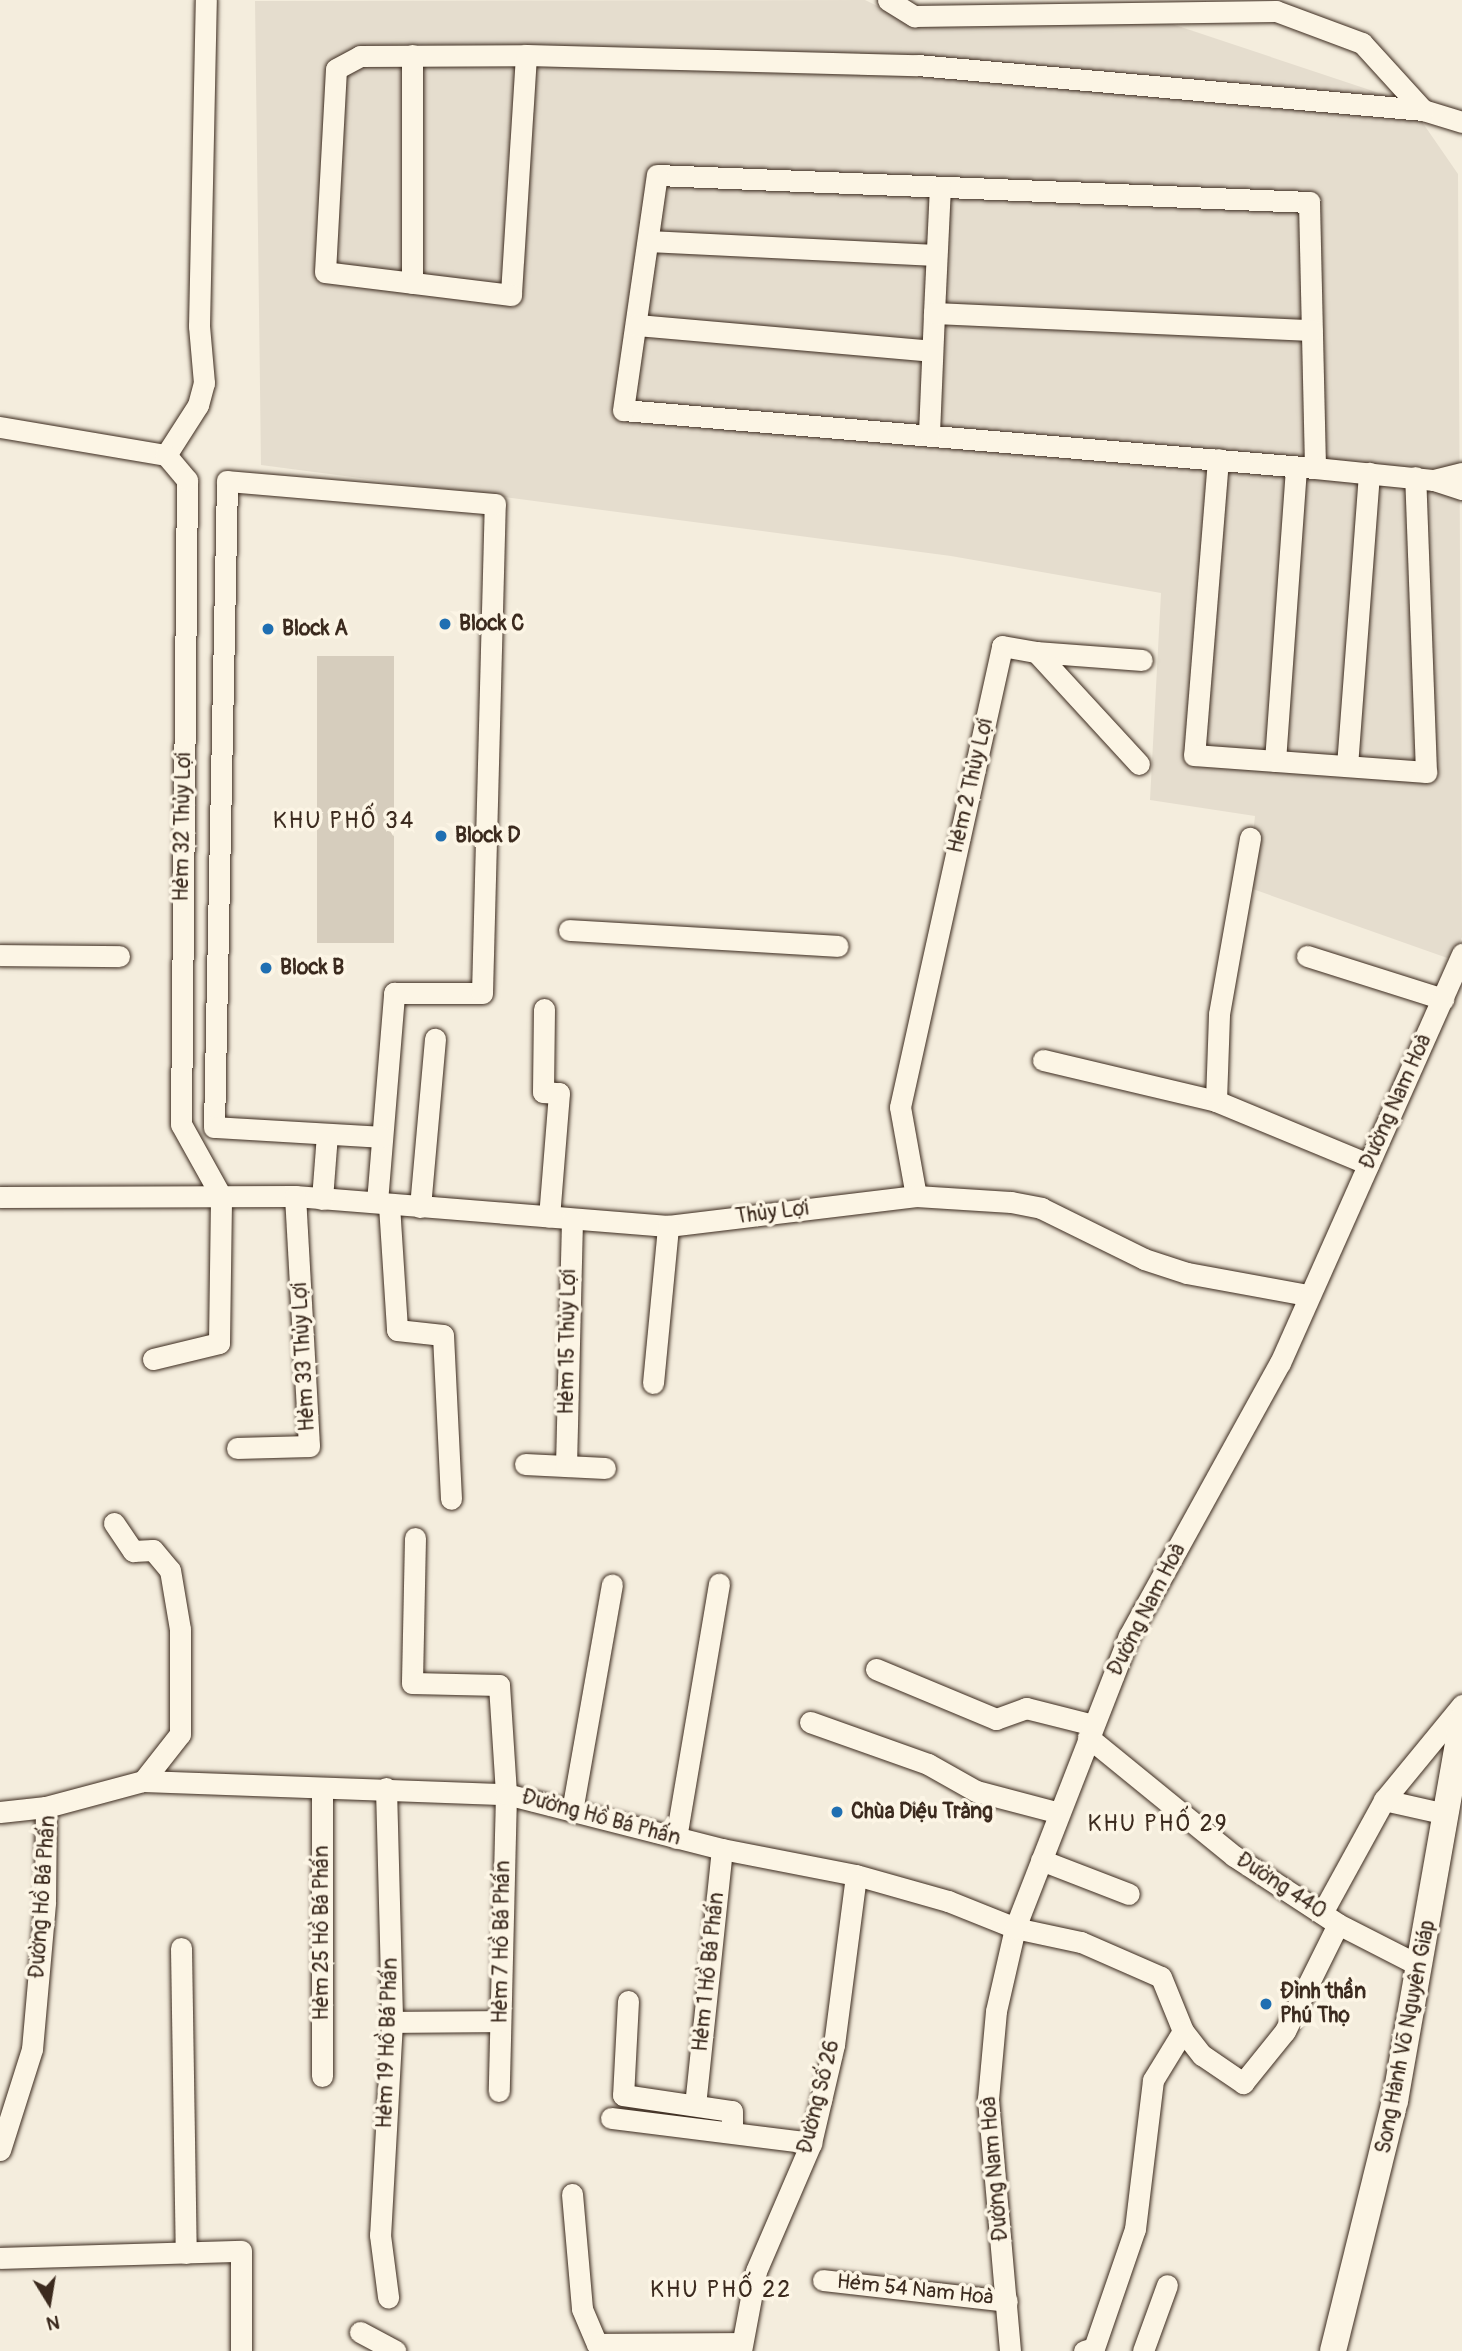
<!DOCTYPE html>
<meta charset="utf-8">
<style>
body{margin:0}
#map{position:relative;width:1462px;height:2351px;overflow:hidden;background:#f4eddd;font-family:Pangolin,sans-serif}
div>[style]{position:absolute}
.built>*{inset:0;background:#e5ddce}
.green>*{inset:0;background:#d6cdbd;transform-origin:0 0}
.roads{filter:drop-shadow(0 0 2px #3b2a1e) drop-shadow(0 0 2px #3b2a1e)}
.minor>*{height:21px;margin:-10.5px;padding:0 10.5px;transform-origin:10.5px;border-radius:10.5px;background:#fcf5e5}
.major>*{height:26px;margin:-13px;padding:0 13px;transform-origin:13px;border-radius:13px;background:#fcf5e5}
.dots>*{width:19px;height:19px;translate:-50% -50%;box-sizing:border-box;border:4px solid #fcf5e5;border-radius:50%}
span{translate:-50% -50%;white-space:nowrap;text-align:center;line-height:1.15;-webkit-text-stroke:7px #fcf5e5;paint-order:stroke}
.poi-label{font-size:21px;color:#3b2a1e;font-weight:700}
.left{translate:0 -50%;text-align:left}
.street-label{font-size:21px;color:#3b2a1e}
.neighbourhood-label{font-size:23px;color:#3b2a1e;letter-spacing:2px}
.north{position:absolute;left:14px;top:2267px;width:70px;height:70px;-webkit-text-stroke:5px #fcf5e5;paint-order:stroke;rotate:169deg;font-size:19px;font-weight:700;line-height:28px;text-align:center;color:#3b2a1e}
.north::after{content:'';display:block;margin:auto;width:24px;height:32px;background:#3b2a1e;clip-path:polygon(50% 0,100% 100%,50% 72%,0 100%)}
</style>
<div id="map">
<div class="built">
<div style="clip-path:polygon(865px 0,900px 17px,1172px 24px,1409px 103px,1458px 174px,1462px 937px,1453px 960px,1247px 887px,1255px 816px,1150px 800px,1161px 593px,951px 556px,261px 465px,255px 1px)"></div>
</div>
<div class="green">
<div style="left:317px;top:656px;width:77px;height:287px"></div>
</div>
<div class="roads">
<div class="minor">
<div style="left:888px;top:0;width:31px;rotate:32deg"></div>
<div style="left:914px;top:16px;width:362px;rotate:-0.8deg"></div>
<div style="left:1276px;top:11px;width:92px;rotate:20.4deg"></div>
<div style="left:1362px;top:43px;width:91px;rotate:47.7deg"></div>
<div style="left:1423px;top:110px;width:41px;rotate:17.1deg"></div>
<div style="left:526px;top:55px;width:240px;rotate:93.6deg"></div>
<div style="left:511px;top:295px;width:187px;rotate:-173deg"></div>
<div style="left:325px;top:272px;width:203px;rotate:-86.9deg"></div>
<div style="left:336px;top:69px;width:27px;rotate:-28deg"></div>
<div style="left:360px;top:56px;width:166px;rotate:-0.3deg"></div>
<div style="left:526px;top:55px;width:391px;rotate:1.5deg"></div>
<div style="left:917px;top:65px;width:508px;rotate:5.08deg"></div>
<div style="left:657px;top:175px;width:653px;rotate:2.37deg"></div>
<div style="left:1309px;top:202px;width:266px;rotate:88.7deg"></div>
<div style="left:1315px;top:468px;width:694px;rotate:-175.21deg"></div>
<div style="left:623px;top:410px;width:237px;rotate:-81.8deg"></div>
<div style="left:648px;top:241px;width:288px;rotate:2.8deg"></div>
<div style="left:412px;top:283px;width:228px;rotate:-90deg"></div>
<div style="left:934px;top:313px;width:126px;rotate:-87.3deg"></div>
<div style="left:636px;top:325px;width:297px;rotate:5deg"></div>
<div style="left:0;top:427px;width:168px;rotate:9.6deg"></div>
<div style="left:929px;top:433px;width:120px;rotate:-87.6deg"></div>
<div style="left:934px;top:313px;width:378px;rotate:2.6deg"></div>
<div style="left:166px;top:455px;width:59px;rotate:-57.4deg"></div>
<div style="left:198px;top:405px;width:23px;rotate:-75deg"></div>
<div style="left:204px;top:383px;width:57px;rotate:-95deg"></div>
<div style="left:199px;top:326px;width:326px;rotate:-88.8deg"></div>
<div style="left:1218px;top:459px;width:297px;rotate:94.6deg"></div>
<div style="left:1194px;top:755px;width:233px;rotate:4.2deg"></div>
<div style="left:1426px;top:772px;width:295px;rotate:-92.1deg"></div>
<div style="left:1315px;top:468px;width:120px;rotate:5.8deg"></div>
<div style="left:1462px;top:473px;width:29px;rotate:166deg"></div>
<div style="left:1434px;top:480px;width:29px;rotate:18deg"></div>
<div style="left:1036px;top:652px;width:106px;rotate:4.3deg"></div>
<div style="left:1275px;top:761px;width:295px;rotate:-85.9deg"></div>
<div style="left:1347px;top:766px;width:294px;rotate:-85.7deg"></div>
<div style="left:569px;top:930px;width:269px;rotate:3.4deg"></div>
<div style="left:0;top:955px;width:119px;rotate:0.5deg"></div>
<div style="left:1307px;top:956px;width:143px;rotate:17.5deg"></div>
<div style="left:544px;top:1009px;width:83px;rotate:90.7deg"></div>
<div style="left:543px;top:1092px;width:16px;rotate:4deg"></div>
<div style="left:559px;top:1093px;width:124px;rotate:94.6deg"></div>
<div style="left:1043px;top:1060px;width:178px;rotate:13.3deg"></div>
<div style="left:1216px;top:1101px;width:165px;rotate:22.5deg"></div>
<div style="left:1216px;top:1101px;width:87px;rotate:-88deg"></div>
<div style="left:1219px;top:1014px;width:179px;rotate:-80deg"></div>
<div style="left:916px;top:1196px;width:90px;rotate:-100.2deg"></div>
<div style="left:900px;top:1107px;width:472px;rotate:-77.5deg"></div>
<div style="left:1002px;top:646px;width:35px;rotate:10deg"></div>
<div style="left:1036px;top:652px;width:152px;rotate:47.4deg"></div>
<div style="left:0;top:1197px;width:295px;rotate:-0.2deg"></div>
<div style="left:295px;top:1196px;width:374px;rotate:4.6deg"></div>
<div style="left:668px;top:1226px;width:250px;rotate:-6.9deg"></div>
<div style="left:916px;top:1196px;width:95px;rotate:3.6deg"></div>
<div style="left:1011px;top:1202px;width:31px;rotate:11deg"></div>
<div style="left:1041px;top:1208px;width:115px;rotate:26.3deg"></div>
<div style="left:1144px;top:1259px;width:45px;rotate:18deg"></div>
<div style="left:1187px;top:1273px;width:122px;rotate:10.4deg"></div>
<div style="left:322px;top:1199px;width:65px;rotate:-85.6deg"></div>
<div style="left:377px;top:1202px;width:210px;rotate:-85.3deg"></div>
<div style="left:394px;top:993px;width:88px"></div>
<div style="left:482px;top:993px;width:489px;rotate:-88.5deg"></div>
<div style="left:495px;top:504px;width:269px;rotate:-175.1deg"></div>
<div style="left:227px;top:481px;width:646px;rotate:91.15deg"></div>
<div style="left:214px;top:1127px;width:168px;rotate:3.4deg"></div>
<div style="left:389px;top:1205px;width:125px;rotate:86.3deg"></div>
<div style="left:397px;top:1330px;width:46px;rotate:6.2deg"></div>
<div style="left:443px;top:1335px;width:164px;rotate:87.2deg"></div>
<div style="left:420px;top:1207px;width:169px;rotate:-84.9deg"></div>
<div style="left:153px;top:1359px;width:68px;rotate:-13.6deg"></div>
<div style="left:219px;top:1343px;width:147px;rotate:-89.2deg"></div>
<div style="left:221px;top:1196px;width:82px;rotate:-119.1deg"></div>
<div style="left:181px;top:1124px;width:644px;rotate:-89.47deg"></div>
<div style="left:187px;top:480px;width:33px;rotate:-130deg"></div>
<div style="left:653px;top:1383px;width:158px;rotate:-84.5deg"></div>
<div style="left:237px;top:1448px;width:72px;rotate:-1.6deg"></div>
<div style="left:309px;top:1446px;width:250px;rotate:-93.2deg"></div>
<div style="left:525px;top:1464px;width:80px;rotate:2.9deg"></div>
<div style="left:566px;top:1466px;width:247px;rotate:-88.6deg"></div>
<div style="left:114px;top:1523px;width:34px;rotate:56deg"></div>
<div style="left:133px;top:1551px;width:20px;rotate:-3deg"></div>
<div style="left:153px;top:1550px;width:26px;rotate:50deg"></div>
<div style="left:170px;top:1570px;width:60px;rotate:80.4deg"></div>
<div style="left:180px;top:1629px;width:105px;rotate:90deg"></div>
<div style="left:180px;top:1734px;width:60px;rotate:128.2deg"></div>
<div style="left:415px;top:1538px;width:145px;rotate:91.2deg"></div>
<div style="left:412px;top:1683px;width:87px;rotate:1.3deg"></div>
<div style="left:499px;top:1685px;width:109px;rotate:86.3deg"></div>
<div style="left:506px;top:1794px;width:297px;rotate:91.4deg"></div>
<div style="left:876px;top:1669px;width:130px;rotate:22.6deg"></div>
<div style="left:996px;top:1719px;width:32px;rotate:-20deg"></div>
<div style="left:1026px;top:1708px;width:69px;rotate:14.2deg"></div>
<div style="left:810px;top:1722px;width:125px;rotate:19.6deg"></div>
<div style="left:928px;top:1764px;width:55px;rotate:29.4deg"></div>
<div style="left:976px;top:1791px;width:86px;rotate:14.8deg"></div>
<div style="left:1088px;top:1737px;width:188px;rotate:39.2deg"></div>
<div style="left:1234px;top:1856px;width:124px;rotate:33.2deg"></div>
<div style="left:1338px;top:1924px;width:92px;rotate:27.1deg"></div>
<div style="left:386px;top:1788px;width:234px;rotate:88.5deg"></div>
<div style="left:392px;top:2022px;width:213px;rotate:93.2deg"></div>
<div style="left:380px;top:2235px;width:63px;rotate:82.6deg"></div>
<div style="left:322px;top:1789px;width:287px;rotate:90deg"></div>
<div style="left:1384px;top:1800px;width:64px;rotate:12.7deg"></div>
<div style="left:572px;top:1811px;width:230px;rotate:-80deg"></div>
<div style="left:0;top:1812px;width:46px;rotate:-6.2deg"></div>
<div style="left:46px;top:1807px;width:100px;rotate:-15deg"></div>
<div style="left:143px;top:1781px;width:363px;rotate:2.1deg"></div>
<div style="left:506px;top:1794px;width:223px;rotate:14.3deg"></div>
<div style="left:722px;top:1849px;width:136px;rotate:11deg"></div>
<div style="left:856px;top:1875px;width:96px;rotate:15.8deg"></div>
<div style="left:948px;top:1901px;width:72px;rotate:21.9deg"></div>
<div style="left:1015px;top:1928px;width:67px;rotate:12deg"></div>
<div style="left:1081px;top:1942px;width:87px;rotate:23.6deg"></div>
<div style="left:1161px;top:1977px;width:58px;rotate:67.8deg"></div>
<div style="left:1183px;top:2031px;width:31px;rotate:52deg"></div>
<div style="left:1202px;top:2055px;width:50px;rotate:34.3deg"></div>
<div style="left:1243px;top:2083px;width:67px;rotate:-51.1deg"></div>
<div style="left:1285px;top:2031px;width:119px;rotate:-63.6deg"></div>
<div style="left:676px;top:1838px;width:258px;rotate:-80.4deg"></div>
<div style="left:1041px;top:1860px;width:94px;rotate:21.1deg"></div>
<div style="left:1322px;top:1913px;width:129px;rotate:-61.2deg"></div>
<div style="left:1384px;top:1800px;width:123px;rotate:-50.6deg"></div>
<div style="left:181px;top:1948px;width:305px;rotate:89.1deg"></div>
<div style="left:628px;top:2001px;width:94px;rotate:93deg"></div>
<div style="left:623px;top:2095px;width:110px;rotate:8.4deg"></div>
<div style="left:732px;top:2111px;width:21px;rotate:90deg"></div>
<div style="left:392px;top:2022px;width:108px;rotate:-0.5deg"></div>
<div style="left:696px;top:2096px;width:248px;rotate:-84deg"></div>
<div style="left:611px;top:2118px;width:202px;rotate:7.1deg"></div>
<div style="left:0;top:2150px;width:106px;rotate:-72.4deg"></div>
<div style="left:32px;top:2049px;width:148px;rotate:-84.9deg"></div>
<div style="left:45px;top:1902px;width:95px;rotate:-89.4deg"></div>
<div style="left:572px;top:2194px;width:115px;rotate:85deg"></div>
<div style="left:582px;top:2309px;width:38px;rotate:67deg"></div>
<div style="left:597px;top:2344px;width:143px;rotate:-0.4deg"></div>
<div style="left:0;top:2258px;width:241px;rotate:-1.7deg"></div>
<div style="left:241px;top:2251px;width:100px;rotate:90deg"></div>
<div style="left:823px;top:2280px;width:185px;rotate:6.5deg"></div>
<div style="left:360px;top:2332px;width:40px;rotate:28deg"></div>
<div style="left:741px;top:2351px;width:81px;rotate:-79.4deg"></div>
<div style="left:756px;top:2271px;width:139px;rotate:-66.7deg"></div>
<div style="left:811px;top:2143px;width:101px;rotate:-76.8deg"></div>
<div style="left:834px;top:2045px;width:171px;rotate:-82.6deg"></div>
<div style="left:1010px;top:2351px;width:253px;rotate:-95deg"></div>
<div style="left:988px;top:2099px;width:88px;rotate:-84.8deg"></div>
<div style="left:996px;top:2011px;width:85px;rotate:-77.1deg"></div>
<div style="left:1015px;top:1928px;width:313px;rotate:-68.7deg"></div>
<div style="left:1129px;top:1636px;width:312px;rotate:-61.1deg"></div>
<div style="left:1280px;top:1363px;width:448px;rotate:-66deg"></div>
<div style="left:1084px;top:2351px;width:10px;rotate:-17deg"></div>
<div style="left:1094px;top:2348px;width:126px;rotate:-71deg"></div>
<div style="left:1135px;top:2229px;width:150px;rotate:-83.1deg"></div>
<div style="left:1153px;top:2080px;width:57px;rotate:-58.5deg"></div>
<div style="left:1143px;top:2351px;width:70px;rotate:-70deg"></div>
</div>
<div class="major">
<div style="left:1333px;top:2351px;width:258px;rotate:-76.1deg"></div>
<div style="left:1395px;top:2101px;width:387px;rotate:-80deg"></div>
</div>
</div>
<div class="dots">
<div style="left:445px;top:624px;background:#1f6fb2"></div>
<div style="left:268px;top:629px;background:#1f6fb2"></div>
<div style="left:441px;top:836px;background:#1f6fb2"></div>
<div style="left:266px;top:968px;background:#1f6fb2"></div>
<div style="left:837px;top:1812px;background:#1f6fb2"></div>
<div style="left:1266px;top:2004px;background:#1f6fb2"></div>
</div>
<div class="poi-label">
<span class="left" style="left:459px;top:624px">Block C</span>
<span class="left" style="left:282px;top:629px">Block A</span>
<span class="left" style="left:455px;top:836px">Block D</span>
<span class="left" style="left:280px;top:968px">Block B</span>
<span class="left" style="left:851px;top:1812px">Chùa Diệu Tràng</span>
<span class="left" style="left:1280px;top:2004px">Đình thần<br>Phú Thọ</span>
</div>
<div class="street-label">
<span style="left:971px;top:786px;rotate:-77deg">Hẻm 2 Thủy Lợi</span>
<span style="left:183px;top:827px;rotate:-89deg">Hẻm 32 Thủy Lợi</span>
<span style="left:1396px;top:1102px;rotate:-66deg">Đường Nam Hoà</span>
<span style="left:772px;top:1213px;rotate:-7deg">Thủy Lợi</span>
<span style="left:568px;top:1342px;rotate:-89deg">Hẻm 15 Thủy Lợi</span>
<span style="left:304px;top:1357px;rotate:-93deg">Hẻm 33 Thủy Lợi</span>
<span style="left:1147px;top:1610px;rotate:-63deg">Đường Nam Hoà</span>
<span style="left:601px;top:1818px;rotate:15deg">Đường Hồ Bá Phấn</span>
<span style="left:1281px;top:1886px;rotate:33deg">Đường 440</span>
<span style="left:43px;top:1897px;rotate:-86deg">Đường Hồ Bá Phấn</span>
<span style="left:322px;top:1933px;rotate:-90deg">Hẻm 25 Hồ Bá Phấn</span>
<span style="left:502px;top:1942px;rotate:-89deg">Hẻm 7 Hồ Bá Phấn</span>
<span style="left:709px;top:1972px;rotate:-84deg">Hẻm 1 Hồ Bá Phấn</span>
<span style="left:1406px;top:2037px;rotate:-79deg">Song Hành Võ Nguyên Giáp</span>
<span style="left:388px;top:2043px;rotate:-88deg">Hẻm 19 Hồ Bá Phấn</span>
<span style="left:819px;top:2097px;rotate:-76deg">Đường Số 26</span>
<span style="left:995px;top:2169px;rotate:-95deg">Đường Nam Hoà</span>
<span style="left:915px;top:2290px;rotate:6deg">Hẻm 54 Nam Hoà</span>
</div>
<div class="neighbourhood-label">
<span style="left:344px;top:821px">KHU PHỐ 34</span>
<span style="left:1158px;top:1824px">KHU PHỐ 29</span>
<span style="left:721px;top:2290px">KHU PHỐ 22</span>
</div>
<div class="north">N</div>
</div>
